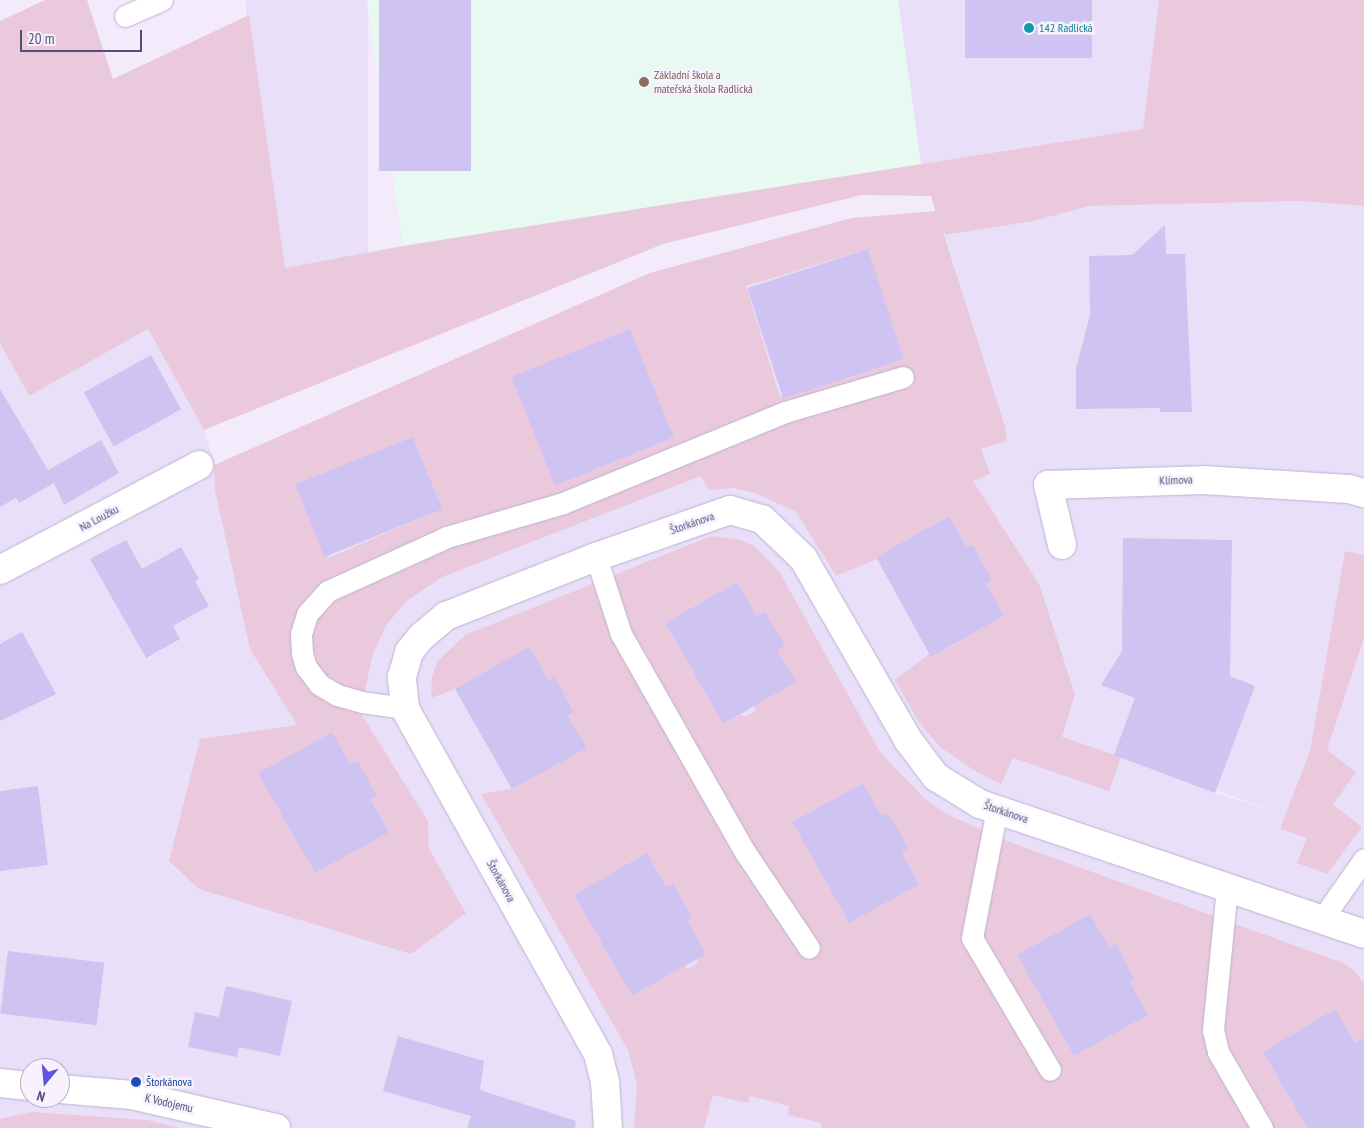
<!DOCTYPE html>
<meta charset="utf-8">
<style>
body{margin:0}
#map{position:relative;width:1364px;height:1128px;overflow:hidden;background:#f3ebfc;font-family:"PT Sans Narrow",sans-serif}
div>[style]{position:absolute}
.residential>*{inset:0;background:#eadff9;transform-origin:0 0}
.education>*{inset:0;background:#e7f9f0}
.green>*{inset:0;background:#eac9dc}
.building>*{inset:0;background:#cec3f1;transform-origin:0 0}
.roads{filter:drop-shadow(0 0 1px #bcb3d1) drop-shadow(0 0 1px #bcb3d1)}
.service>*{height:21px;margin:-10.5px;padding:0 10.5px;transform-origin:10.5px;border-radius:10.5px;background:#fff}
.minor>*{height:28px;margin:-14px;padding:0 14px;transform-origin:14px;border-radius:14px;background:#fff}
.dots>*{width:14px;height:14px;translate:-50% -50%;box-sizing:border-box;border:2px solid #f7f2fe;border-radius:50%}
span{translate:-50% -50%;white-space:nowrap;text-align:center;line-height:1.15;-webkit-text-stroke:5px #f7f2fe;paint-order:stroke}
.culture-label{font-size:12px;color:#0d838f}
.left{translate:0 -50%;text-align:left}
.education-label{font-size:12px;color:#785e54}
.street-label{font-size:12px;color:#564e77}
.transit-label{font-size:12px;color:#164399}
.north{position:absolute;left:20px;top:1058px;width:50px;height:50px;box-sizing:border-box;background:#f7f2fe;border:1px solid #b7b0c8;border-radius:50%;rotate:197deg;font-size:14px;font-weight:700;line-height:20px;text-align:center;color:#564e77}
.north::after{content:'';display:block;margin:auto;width:18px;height:22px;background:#5f55e1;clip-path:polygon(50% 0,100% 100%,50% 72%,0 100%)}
.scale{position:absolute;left:20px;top:30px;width:122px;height:22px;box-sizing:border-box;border:2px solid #564e77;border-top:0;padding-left:6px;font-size:15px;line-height:18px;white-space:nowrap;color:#564e77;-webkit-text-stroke:4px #f7f2fe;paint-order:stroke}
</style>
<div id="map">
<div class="residential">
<div style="left:246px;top:0;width:122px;height:271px"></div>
<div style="clip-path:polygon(898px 0,1159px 0,1144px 129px,921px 164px)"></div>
<div style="clip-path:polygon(evenodd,1300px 201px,1364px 206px,1364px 1128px,0 1128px,0 343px,29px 396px,148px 329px,204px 430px,215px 465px,650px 273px,852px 218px,1004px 427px,945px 235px,1034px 221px,1088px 206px,1300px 201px,1130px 761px,1131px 761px,1284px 814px,1215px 793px,1130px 761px,1300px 201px,30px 1068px,60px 1068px,60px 1098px,30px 1098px,30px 1068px)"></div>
</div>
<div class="education">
<div style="clip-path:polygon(367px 0,898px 0,921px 164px,403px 246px)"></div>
</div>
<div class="green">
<div style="clip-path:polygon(evenodd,45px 0,87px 0,113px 79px,249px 15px,285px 268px,403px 246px,1143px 129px,1159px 0,1364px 0,1364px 206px,1300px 201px,1089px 206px,1034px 221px,945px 235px,942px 228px,1005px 427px,1007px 441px,981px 449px,990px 474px,973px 481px,1039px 584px,1075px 694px,1062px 737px,1121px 757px,1109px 791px,1013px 758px,1001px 784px,978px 773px,940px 747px,918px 721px,895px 680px,929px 654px,932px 657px,1004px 616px,987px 584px,992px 580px,973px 545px,967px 547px,949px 516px,876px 557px,877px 559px,836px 576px,796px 512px,758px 494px,734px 488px,709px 490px,701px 476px,442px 577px,408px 600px,387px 624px,373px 654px,360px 712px,428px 821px,429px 849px,466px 913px,411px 954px,199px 889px,169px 861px,200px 739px,297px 725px,250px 649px,215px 490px,214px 465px,650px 273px,852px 218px,935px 211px,931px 196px,862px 195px,663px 244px,204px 430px,148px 329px,29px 396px,0 343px,0 21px,45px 0,868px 249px,903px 360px,780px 397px,746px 286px,868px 249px,45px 0,630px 329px,673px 438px,556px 485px,512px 378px,630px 329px,45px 0,413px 437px,442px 509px,326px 559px,413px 437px,45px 0,332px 732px,350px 763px,358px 761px,376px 796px,371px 800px,389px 832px,258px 773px,332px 732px)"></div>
<div style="clip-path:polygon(evenodd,711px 536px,742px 540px,754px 546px,779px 571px,880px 752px,924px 798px,947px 814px,1004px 840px,1343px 963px,1354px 971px,1364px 983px,1364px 1044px,1361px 1039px,1355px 1042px,1335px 1009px,1263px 1052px,1307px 1128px,821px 1128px,822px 1123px,788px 1115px,789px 1106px,750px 1096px,748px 1103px,713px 1095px,704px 1128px,634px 1128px,637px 1084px,628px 1050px,481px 794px,512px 789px,586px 748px,568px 716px,574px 711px,555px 678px,549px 681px,529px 648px,455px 689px,431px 698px,432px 677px,437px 662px,465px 635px,711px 536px,737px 582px,757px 616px,753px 706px,756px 711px,745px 717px,742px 714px,723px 724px,665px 623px,737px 582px,711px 536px,863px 783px,882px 816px,889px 813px,898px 830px,902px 852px,919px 885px,849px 923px,792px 822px,863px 783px,711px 536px,647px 854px,666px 887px,673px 883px,693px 918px,687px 921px,698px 963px,688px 969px,685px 966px,632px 996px,574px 895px,647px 854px,711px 536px,1090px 914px,1110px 947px,1116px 944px,1126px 962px,1135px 978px,1130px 982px,1148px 1015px,1074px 1056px,1017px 955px,1090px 914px)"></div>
<div style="clip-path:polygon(1345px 551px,1364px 555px,1364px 638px,1327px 750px,1356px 772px,1333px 805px,1362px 827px,1327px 874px,1297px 863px,1307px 838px,1280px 829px,1310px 751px)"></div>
<div style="clip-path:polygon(32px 1112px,147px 1120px,180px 1128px,0 1128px,0 1119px)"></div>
</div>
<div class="building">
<div style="left:379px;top:0;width:92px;height:171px"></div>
<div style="left:965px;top:0;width:127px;height:58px"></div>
<div style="clip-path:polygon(1165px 225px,1166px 254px,1185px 254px,1192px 412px,1160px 412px,1160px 408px,1076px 409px,1076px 368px,1090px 315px,1089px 256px,1132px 255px)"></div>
<div style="left:868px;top:249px;width:116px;height:127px;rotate:72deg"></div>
<div style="left:630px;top:329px;width:117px;height:128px;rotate:68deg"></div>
<div style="left:151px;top:355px;width:62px;height:77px;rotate:61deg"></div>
<div style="clip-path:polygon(0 389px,48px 470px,101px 440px,119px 473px,64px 505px,54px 483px,19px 503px,16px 498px,0 507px)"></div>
<div style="left:413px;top:437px;width:78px;height:127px;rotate:68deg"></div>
<div style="clip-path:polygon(949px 516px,967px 547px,973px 545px,992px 580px,987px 584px,1004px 616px,931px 657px,876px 557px)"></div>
<div style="clip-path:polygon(1123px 538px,1232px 540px,1230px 676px,1255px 686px,1215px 793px,1114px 755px,1135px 698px,1101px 685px,1122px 651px)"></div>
<div style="clip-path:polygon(126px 540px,142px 569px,181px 547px,199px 579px,195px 581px,209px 606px,173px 626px,180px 639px,146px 658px,90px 559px)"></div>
<div style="clip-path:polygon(737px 582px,757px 616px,765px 612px,774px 627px,785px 646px,777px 650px,796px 682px,723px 724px,665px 623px)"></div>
<div style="clip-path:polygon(22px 632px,56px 694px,0 721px,0 644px)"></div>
<div style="clip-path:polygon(529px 647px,549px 681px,555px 677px,574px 712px,568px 716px,587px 748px,512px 789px,455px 689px)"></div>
<div style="clip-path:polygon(332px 732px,350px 763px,358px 761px,377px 796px,371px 800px,389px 832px,315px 873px,258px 773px)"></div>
<div style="clip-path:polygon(863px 783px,882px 816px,889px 813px,908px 848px,902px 852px,919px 885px,849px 923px,792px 822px)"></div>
<div style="clip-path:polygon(38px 786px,48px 865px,0 871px,0 791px)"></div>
<div style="clip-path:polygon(647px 853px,666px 887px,673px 883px,693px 918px,687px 921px,706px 954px,632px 996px,574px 895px)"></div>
<div style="clip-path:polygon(1090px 914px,1110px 947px,1116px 943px,1126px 962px,1135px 979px,1130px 982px,1148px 1015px,1074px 1056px,1017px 955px)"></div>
<div style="left:8px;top:951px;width:97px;height:63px;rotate:7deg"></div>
<div style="clip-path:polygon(226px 986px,292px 1001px,280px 1056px,239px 1047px,237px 1057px,188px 1047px,195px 1012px,219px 1017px)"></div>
<div style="clip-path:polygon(1335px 1009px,1355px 1042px,1364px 1038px,1364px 1128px,1307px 1128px,1263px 1052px)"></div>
<div style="clip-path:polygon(398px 1036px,484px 1061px,480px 1090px,576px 1121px,575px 1128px,467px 1128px,471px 1116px,383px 1091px)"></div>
</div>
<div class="roads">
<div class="service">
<div style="left:125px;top:16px;width:40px;rotate:-23.4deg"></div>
<div style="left:596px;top:557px;width:81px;rotate:72deg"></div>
<div style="left:621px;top:634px;width:251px;rotate:60.4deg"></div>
<div style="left:745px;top:852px;width:115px;rotate:56.3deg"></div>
<div style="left:405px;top:708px;width:43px;rotate:-172.1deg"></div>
<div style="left:362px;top:702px;width:26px;rotate:-164deg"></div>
<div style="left:337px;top:695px;width:21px;rotate:-149deg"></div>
<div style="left:319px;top:684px;width:21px;rotate:-127deg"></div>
<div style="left:306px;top:667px;width:15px;rotate:-106deg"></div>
<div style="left:302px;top:653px;width:19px;rotate:-93deg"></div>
<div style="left:301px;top:634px;width:21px;rotate:-73deg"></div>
<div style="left:307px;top:614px;width:31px;rotate:-48deg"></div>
<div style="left:328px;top:591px;width:131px;rotate:-24.4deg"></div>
<div style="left:447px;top:537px;width:121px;rotate:-16.3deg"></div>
<div style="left:563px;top:503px;width:240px;rotate:-22.3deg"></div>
<div style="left:785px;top:412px;width:123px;rotate:-16.5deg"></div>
<div style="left:997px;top:809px;width:131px;rotate:101deg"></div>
<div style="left:972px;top:938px;width:153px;rotate:59.4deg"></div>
<div style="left:1227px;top:887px;width:144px;rotate:95.6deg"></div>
<div style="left:1213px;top:1030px;width:23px;rotate:77deg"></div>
<div style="left:1218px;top:1052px;width:88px;rotate:59.9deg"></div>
<div style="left:1322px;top:919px;width:73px;rotate:-55deg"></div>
</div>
<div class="minor">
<div style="left:1062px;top:545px;width:62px;rotate:-103.1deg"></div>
<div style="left:1048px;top:485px;width:155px;rotate:-1.8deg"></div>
<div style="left:1203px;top:480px;width:146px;rotate:3.5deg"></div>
<div style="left:1349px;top:489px;width:16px;rotate:15deg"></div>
<div style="left:0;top:570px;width:225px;rotate:-27.8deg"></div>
<div style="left:0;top:1083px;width:30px;rotate:6deg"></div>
<div style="left:60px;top:1089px;width:72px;rotate:4.8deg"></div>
<div style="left:132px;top:1095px;width:148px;rotate:12.9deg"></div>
<div style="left:608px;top:1128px;width:46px;rotate:-93.7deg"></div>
<div style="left:605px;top:1082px;width:29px;rotate:-104deg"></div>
<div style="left:598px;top:1054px;width:396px;rotate:-119.2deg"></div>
<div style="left:405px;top:708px;width:31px;rotate:-96deg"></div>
<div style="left:402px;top:677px;width:26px;rotate:-74deg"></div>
<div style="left:409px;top:652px;width:19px;rotate:-51deg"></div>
<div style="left:421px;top:637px;width:33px;rotate:-40deg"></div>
<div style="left:446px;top:616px;width:161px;rotate:-21.5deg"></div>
<div style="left:596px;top:557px;width:142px;rotate:-19.3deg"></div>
<div style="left:730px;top:510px;width:33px;rotate:16deg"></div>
<div style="left:762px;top:519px;width:57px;rotate:43.6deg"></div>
<div style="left:803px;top:558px;width:210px;rotate:60deg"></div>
<div style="left:908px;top:740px;width:46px;rotate:52.9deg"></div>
<div style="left:936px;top:777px;width:52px;rotate:31.5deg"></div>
<div style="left:980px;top:804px;width:405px;rotate:18.7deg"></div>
</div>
</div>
<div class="dots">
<div style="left:1029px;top:28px;background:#0f9aa8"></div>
<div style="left:644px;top:82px;background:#8d6e63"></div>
<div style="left:136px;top:1082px;background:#1a4fb4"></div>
</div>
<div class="culture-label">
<span class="left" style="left:1039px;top:28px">142 Radlická</span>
</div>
<div class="education-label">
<span class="left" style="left:654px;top:82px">Základní škola a<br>mateřská škola Radlická</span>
</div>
<div class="street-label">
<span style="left:1176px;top:480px;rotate:-2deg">Klímova</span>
<span style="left:99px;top:518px;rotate:-28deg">Na Loužku</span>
<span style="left:692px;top:523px;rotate:-19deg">Štorkánova</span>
<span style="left:1006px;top:812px;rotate:19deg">Štorkánova</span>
<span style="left:501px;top:881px;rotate:61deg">Štorkánova</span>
<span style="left:169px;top:1103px;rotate:13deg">K Vodojemu</span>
</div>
<div class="transit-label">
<span class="left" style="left:146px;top:1082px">Štorkánova</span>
</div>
<div class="north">N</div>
<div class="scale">20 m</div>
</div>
